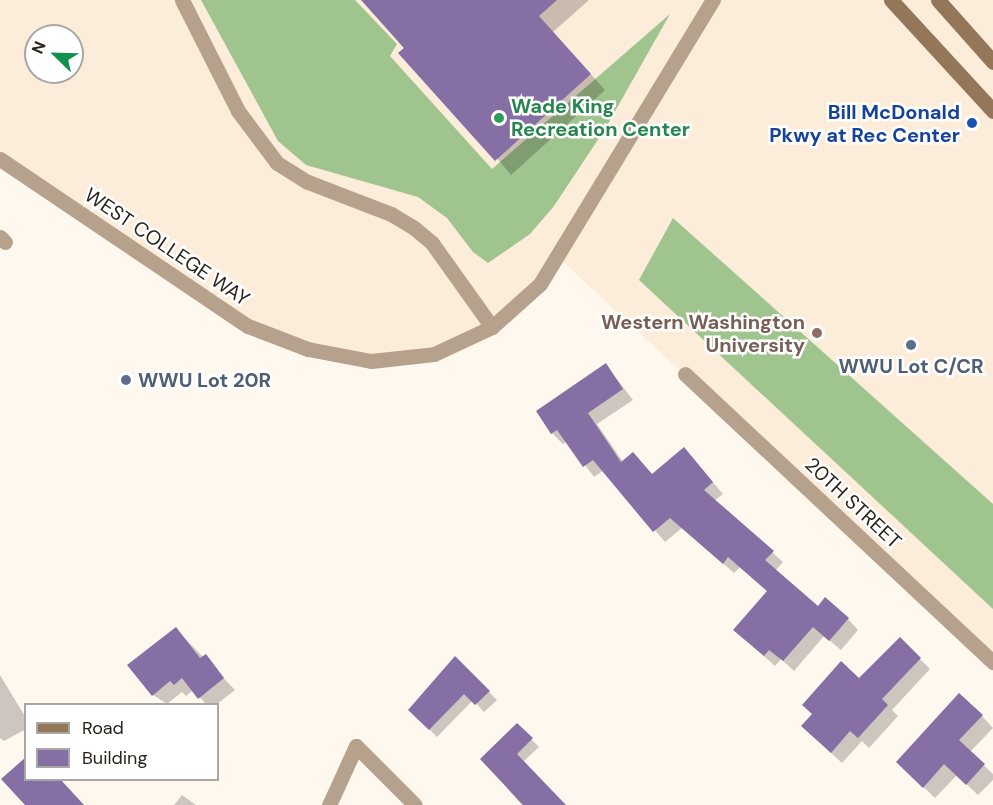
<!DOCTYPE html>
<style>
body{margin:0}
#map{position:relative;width:993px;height:805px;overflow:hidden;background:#fff8ef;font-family:"DM Sans",sans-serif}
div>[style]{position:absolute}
.education>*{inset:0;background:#fcecda}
.forest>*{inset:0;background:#a0c48e}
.shadow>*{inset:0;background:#0003}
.building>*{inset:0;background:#866fa4}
.service>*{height:15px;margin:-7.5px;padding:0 7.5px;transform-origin:7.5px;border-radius:7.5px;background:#b6a18c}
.minor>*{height:15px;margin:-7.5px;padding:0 7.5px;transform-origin:7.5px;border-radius:7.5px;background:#b6a18c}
.tertiary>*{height:15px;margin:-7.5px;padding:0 7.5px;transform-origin:7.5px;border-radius:7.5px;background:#b6a18c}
.secondary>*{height:15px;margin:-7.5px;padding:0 7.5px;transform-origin:7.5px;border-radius:7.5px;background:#947758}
.dots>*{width:16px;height:16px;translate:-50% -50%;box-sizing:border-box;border:3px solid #fff;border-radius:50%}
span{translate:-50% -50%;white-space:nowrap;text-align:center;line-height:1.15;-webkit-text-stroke:5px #fff;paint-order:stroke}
.leisure-label{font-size:20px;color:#27864d;font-weight:700}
.left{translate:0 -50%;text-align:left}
.transit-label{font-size:20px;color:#164399;font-weight:700}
.right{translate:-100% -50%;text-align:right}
.street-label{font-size:20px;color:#29231b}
.education-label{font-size:20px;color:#785e54;font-weight:700}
.service-label{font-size:20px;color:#4e5e75;font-weight:700}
.legend{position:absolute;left:24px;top:703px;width:195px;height:78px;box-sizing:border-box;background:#fff;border:2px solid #a9a7a4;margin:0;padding:8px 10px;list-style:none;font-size:18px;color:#29231b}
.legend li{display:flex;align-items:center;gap:12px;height:30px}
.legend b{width:30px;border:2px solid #a9a7a4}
.north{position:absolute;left:24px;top:24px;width:60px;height:60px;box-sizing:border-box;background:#fff;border:2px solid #a9a7a4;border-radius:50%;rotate:293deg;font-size:16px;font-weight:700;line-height:24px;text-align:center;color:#29231b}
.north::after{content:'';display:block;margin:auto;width:21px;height:27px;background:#13904c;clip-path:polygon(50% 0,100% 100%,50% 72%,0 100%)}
</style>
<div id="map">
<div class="education">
<div style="clip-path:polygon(evenodd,0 0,993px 0,993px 662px,559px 258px,492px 327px,403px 360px,277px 339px,0 159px,0 0,36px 36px,72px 36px,72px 72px,36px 72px,36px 36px)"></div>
</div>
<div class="forest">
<div style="clip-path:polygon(201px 0,355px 0,397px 44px,390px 56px,492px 169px,670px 14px,605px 129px,554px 206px,530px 234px,488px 263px,473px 252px,447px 218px,418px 197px,306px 165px,278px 141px)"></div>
<div style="clip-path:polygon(673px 218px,993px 504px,993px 609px,639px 280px)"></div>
</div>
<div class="shadow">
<div style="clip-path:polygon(363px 0,589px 0,553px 32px,605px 90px,511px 175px)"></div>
<div style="clip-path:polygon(606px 365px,633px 400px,597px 424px,623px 462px,633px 454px,653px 475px,694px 460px,723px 494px,714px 501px,783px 562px,775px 571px,818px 608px,848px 619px,858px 630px,841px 650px,824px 636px,794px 671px,781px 659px,775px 666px,746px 640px,769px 591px,740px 567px,734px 573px,682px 528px,665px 542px,604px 470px,594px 477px,567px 441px,563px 444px,552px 433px)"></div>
<div style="clip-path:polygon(176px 629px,235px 690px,217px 704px,206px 704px,193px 690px,186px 696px,182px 692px,167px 704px,153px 695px)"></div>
<div style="clip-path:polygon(900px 639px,930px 669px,892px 710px,898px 716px,869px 748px,862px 741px,842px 763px,814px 737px,859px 680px)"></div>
<div style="clip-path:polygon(455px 658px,497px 700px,484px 712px,473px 700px,437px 737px,410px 710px)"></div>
<div style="clip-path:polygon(0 675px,26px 718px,26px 729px,4px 741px,0 738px)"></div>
<div style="clip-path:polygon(982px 716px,993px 728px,970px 752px,993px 774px,993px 780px,978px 795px,957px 775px,935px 798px,898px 762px)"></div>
<div style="clip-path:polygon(517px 725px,539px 747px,523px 762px,564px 805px,522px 805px,482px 759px)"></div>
<div style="clip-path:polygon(182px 795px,196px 805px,174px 805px)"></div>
</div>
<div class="building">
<div style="clip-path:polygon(361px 0,557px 0,539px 16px,591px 74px,495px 161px,398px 53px,404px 48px)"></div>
<div style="clip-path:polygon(606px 363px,623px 389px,588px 413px,621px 462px,633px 452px,652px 474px,684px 447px,713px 482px,704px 490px,774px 551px,765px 560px,818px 606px,825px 597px,849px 618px,829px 641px,813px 627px,783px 661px,769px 650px,764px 656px,733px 630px,767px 591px,728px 557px,723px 564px,670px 518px,653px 532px,593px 460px,583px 467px,557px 430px,551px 434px,536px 411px)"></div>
<div style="clip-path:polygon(176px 627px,200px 658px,206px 654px,224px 678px,198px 699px,182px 678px,174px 685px,170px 681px,152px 696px,127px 665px)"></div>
<div style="clip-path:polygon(900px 637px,921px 658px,882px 699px,888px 705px,858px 738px,850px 731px,831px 753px,801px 726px,812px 714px,802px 705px,841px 661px,859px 678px)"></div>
<div style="clip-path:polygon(455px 656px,490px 691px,475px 705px,464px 694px,429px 730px,408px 710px)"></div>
<div style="clip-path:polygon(959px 693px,983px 715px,959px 740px,985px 764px,966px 785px,944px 764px,923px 788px,896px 762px)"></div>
<div style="clip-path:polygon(517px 723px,533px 738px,517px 754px,566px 805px,523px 805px,480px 759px)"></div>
<div style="clip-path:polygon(26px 757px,26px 780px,61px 780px,84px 805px,25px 805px,1px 779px)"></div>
</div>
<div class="service">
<div style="left:182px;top:0;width:124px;rotate:63.2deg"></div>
<div style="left:238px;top:111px;width:65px;rotate:53.1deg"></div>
<div style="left:277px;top:163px;width:36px;rotate:32deg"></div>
<div style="left:308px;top:182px;width:89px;rotate:21.1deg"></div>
<div style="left:391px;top:214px;width:26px;rotate:31deg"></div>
<div style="left:413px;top:227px;width:25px;rotate:40deg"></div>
<div style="left:432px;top:243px;width:103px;rotate:54.5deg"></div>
<div style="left:0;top:237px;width:7px;rotate:45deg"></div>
</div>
<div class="minor">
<div style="left:685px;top:374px;width:422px;rotate:43.1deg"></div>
<div style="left:329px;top:805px;width:65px;rotate:-65.4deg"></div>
<div style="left:356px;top:746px;width:83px;rotate:45deg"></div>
</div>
<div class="tertiary">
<div style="left:0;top:159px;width:299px;rotate:34deg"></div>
<div style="left:248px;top:326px;width:64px;rotate:21deg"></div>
<div style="left:308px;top:349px;width:64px;rotate:10.8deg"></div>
<div style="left:371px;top:361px;width:63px;rotate:-6.3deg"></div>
<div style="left:434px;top:354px;width:64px;rotate:-25deg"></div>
<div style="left:492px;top:327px;width:64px;rotate:-41.9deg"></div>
<div style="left:540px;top:284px;width:333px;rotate:-58.7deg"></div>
</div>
<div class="secondary">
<div style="left:891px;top:0;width:151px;rotate:47.4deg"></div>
<div style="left:938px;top:0;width:83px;rotate:48.4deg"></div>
</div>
<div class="dots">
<div style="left:499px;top:118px;background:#2e9e5b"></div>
<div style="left:972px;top:123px;background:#1a4fb4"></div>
<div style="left:817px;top:333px;background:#8d6e63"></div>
<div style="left:911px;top:345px;background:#5c6f8a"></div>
<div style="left:126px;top:380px;background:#5c6f8a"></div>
</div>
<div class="leisure-label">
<span class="left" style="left:511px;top:118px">Wade King<br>Recreation Center</span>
</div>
<div class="transit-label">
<span class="right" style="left:960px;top:124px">Bill McDonald<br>Pkwy at Rec Center</span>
</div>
<div class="street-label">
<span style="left:167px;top:247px;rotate:34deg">WEST COLLEGE WAY</span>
<span style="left:853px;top:503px;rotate:43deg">20TH STREET</span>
</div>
<div class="education-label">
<span class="right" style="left:805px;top:334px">Western Washington<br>University</span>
</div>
<div class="service-label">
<span style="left:911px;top:366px">WWU Lot C/CR</span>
<span class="left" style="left:138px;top:380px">WWU Lot 20R</span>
</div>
<ul class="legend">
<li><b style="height:8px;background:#947758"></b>Road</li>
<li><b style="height:16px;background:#866fa4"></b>Building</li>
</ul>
<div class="north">N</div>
</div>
